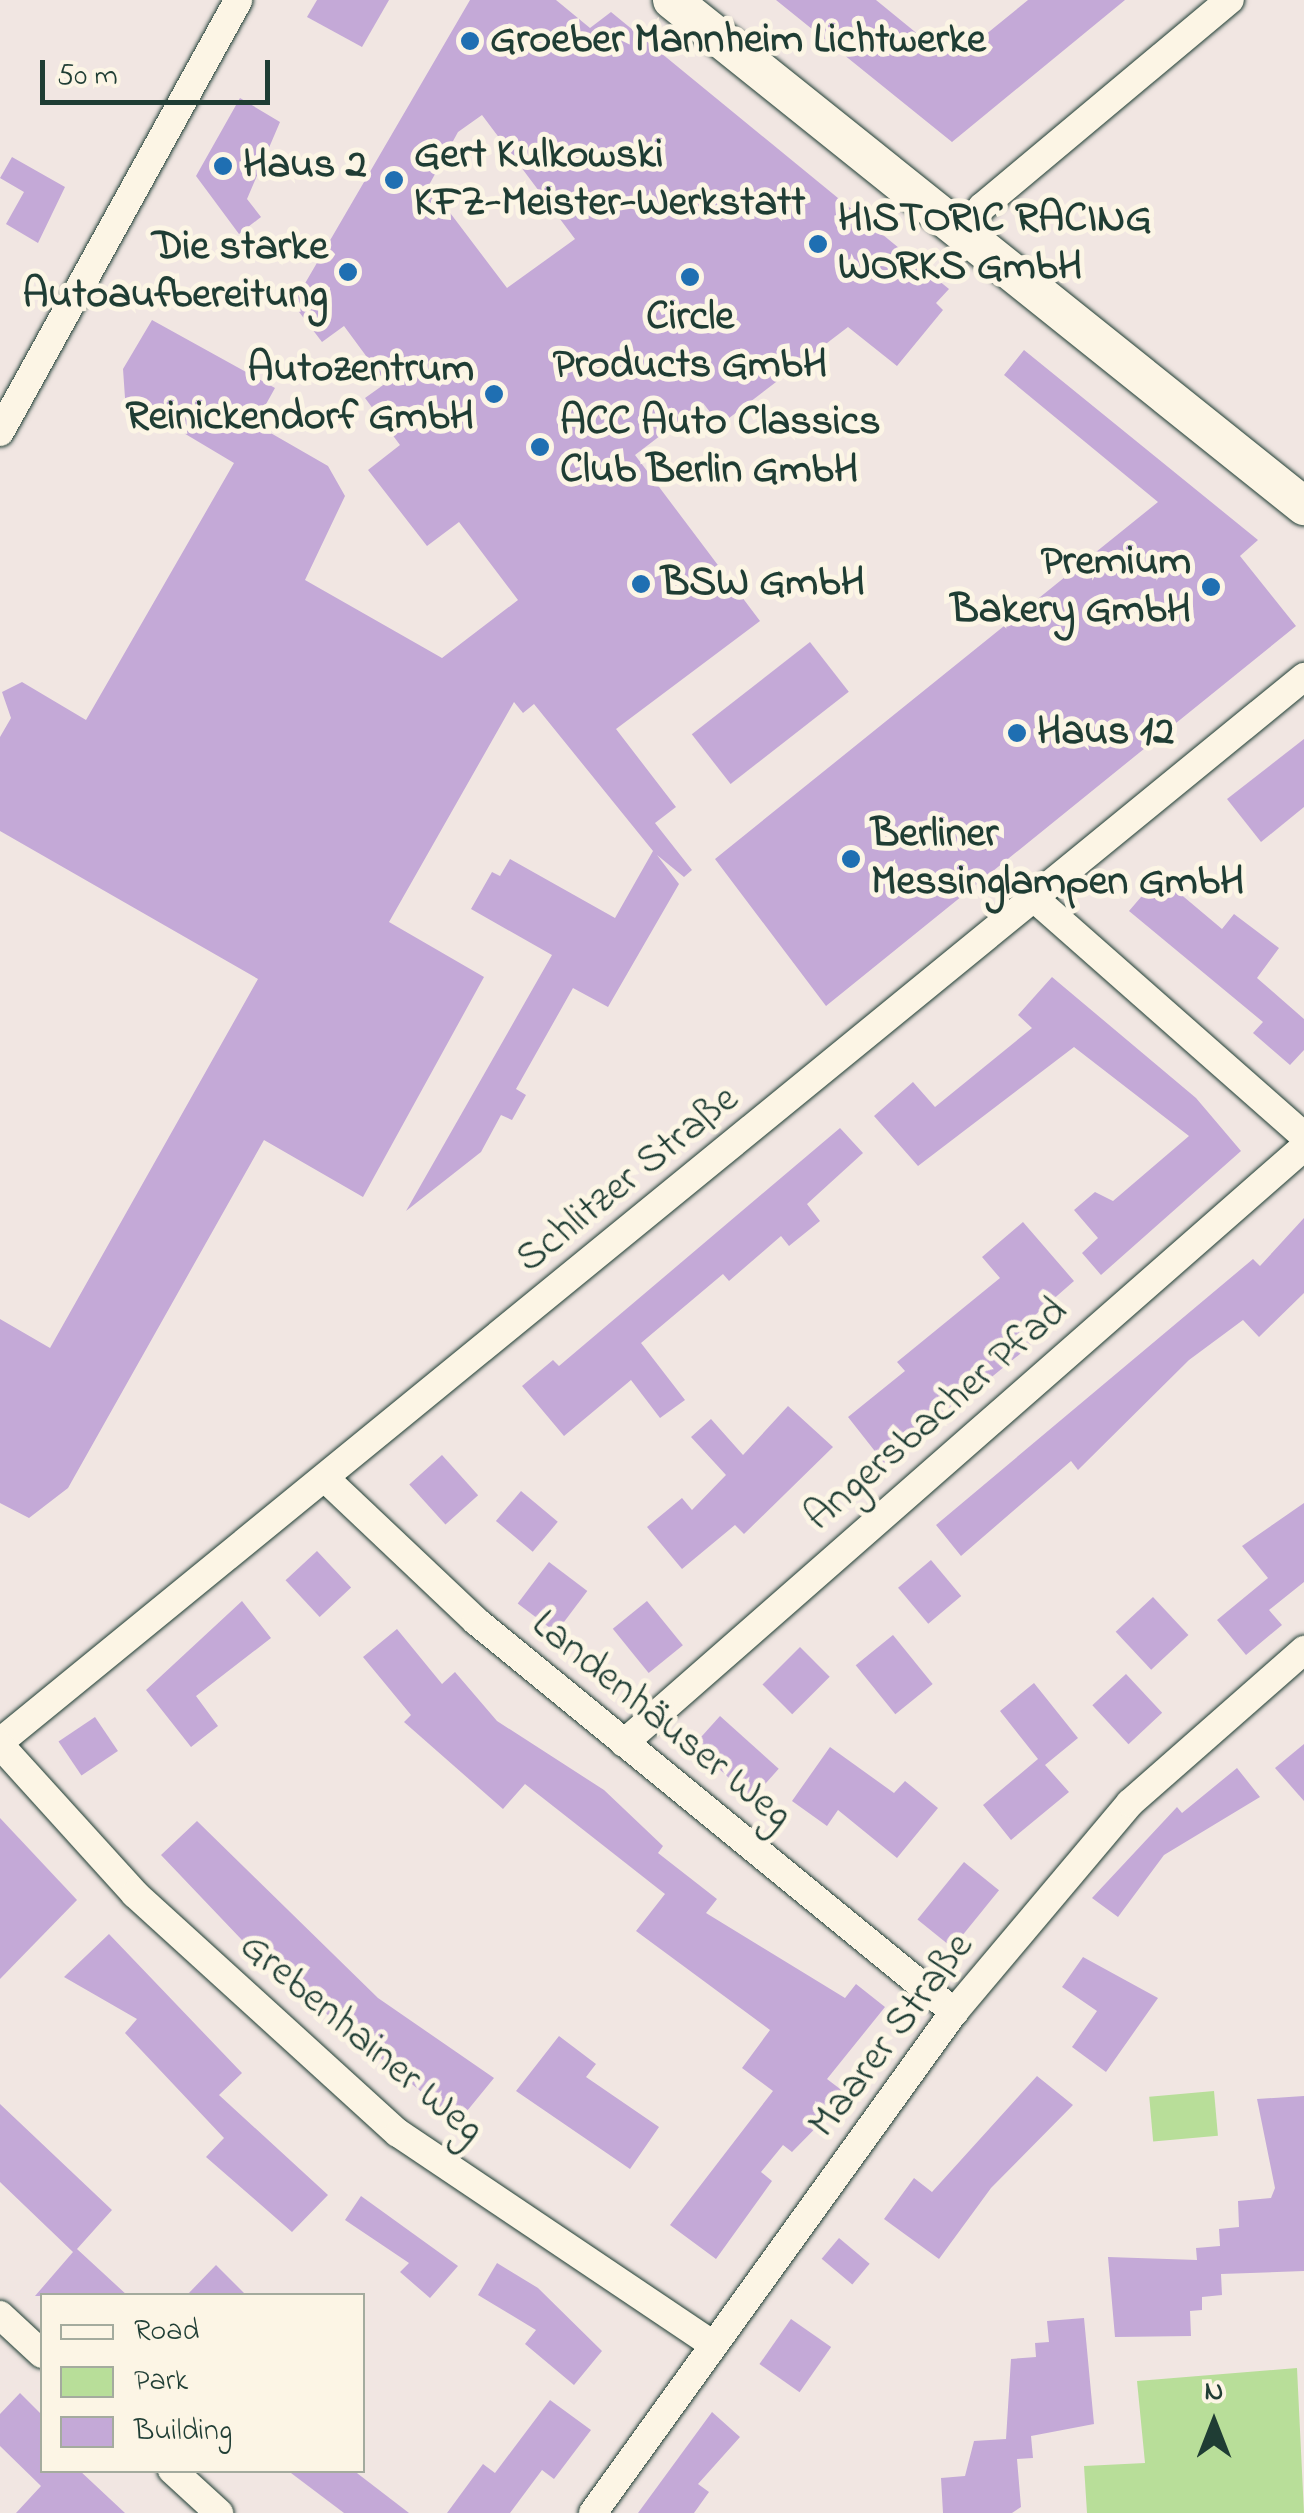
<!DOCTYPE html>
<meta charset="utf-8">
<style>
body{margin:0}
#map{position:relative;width:1304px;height:2513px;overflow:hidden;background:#f1e6e2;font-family:"Indie Flower",sans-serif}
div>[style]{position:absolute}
.green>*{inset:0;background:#b8de99;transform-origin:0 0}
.building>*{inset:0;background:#c4a9d7;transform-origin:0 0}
.roads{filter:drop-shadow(0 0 2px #1f3d34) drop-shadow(0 0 2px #1f3d34)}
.street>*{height:28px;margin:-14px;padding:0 14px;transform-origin:14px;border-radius:14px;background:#fcf5e5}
.secondary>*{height:38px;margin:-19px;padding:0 19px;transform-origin:19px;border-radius:19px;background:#fcf5e5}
.dots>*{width:28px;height:28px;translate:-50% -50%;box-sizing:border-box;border:5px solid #fcf5e5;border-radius:50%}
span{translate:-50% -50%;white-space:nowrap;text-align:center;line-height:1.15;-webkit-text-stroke:10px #fcf5e5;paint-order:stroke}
.poi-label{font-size:42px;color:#1f3d34;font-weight:700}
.left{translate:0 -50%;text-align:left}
.right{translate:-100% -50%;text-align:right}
.street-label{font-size:42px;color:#1f3d34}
.legend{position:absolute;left:40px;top:2293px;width:325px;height:180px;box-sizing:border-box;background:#fcf5e5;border:2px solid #a4ab9e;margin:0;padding:12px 18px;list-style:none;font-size:30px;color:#1f3d34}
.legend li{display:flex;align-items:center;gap:20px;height:50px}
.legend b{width:50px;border:2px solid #a4ab9e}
.north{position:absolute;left:1164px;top:2373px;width:100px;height:100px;-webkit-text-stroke:8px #fcf5e5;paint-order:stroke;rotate:0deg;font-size:28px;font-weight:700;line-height:40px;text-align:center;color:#1f3d34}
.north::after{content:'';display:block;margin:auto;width:35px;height:45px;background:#1f3d34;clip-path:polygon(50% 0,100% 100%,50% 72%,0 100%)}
.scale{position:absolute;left:40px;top:60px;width:230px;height:45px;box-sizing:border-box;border:5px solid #1f3d34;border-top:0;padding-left:12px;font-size:30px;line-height:35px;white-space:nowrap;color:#1f3d34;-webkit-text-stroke:8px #fcf5e5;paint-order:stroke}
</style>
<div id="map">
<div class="green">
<div style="left:1214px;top:2091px;width:45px;height:65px;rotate:85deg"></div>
<div style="clip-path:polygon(1297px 2368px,1304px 2513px,1087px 2513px,1084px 2466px,1145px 2463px,1137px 2381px)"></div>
</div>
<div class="building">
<div style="clip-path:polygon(317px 0,389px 0,362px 47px,307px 17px)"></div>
<div style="clip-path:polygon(evenodd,470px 0,556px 0,590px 28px,611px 12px,949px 289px,936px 303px,943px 310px,897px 366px,848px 327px,720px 425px,703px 403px,635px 455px,760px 621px,616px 729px,676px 807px,655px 823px,692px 870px,684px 877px,657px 855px,679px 884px,608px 1007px,573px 988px,516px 1089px,526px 1095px,512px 1120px,501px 1115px,481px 1152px,406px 1211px,552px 955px,471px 909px,492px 872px,500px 876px,510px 859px,615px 918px,653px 851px,534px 704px,523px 713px,514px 702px,389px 922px,484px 977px,363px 1197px,264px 1140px,68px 1488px,29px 1518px,0 1503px,0 1319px,50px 1348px,258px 979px,0 831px,0 737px,11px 718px,2px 692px,22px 682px,86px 720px,234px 463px,125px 398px,123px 369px,152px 320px,275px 388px,255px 424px,328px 466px,345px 496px,305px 580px,442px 658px,518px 600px,459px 522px,427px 546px,368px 470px,400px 445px,365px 398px,386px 383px,344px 326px,322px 342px,293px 304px,470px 0,482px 115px,575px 239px,507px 288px,429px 185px,458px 132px,482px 115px)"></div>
<div style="clip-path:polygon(776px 0,876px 0,936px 49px,969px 48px,1028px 0,1125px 0,952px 142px)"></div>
<div style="clip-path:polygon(240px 98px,280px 122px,247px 199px,261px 217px,239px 234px,196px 176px)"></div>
<div style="clip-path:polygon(12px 157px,65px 187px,38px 243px,6px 224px,24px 192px,0 178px)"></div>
<div style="clip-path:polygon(1024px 350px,1258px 540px,1240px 556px,1296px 626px,826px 1006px,715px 859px,1158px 502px,1004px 375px)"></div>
<div style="left:810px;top:642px;width:63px;height:150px;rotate:52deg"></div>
<div style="clip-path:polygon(1304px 739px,1304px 807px,1261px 842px,1227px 799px)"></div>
<div style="clip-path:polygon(1159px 876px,1222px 929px,1234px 914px,1279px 948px,1257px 978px,1304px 1019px,1304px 1050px,1290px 1065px,1253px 1033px,1263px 1022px,1129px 911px)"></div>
<div style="clip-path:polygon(1052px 977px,1196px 1098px,1241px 1151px,1101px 1275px,1082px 1253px,1098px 1238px,1074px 1210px,1095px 1192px,1113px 1201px,1189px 1136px,1074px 1047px,918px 1166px,874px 1116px,913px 1082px,935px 1107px,1032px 1028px,1018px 1015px)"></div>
<div style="clip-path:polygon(840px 1128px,863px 1153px,807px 1204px,820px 1221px,789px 1246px,781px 1236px,729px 1281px,723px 1274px,641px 1343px,685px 1400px,660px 1418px,631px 1380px,564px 1436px,522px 1386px,553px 1360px,559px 1366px)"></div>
<div style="clip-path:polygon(1304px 1218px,1304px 1293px,1259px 1337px,1243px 1320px,1189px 1360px,1078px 1470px,1071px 1461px,961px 1556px,936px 1525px,1253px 1259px,1260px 1266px)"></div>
<div style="clip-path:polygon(1023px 1222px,1074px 1281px,1018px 1330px,1031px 1345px,885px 1464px,848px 1417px,905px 1371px,897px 1362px,1000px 1278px,982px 1257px)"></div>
<div style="clip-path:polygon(788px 1406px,833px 1447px,744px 1534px,735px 1525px,682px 1569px,647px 1527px,682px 1498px,692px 1510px,726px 1475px,691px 1437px,711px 1419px,743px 1455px)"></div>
<div style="left:442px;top:1455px;width:54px;height:44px;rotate:48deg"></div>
<div style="left:521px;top:1491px;width:48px;height:39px;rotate:40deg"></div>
<div style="clip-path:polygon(1304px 1503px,1304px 1582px,1269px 1610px,1282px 1625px,1246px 1655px,1217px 1620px,1268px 1578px,1242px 1546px)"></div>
<div style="left:317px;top:1551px;width:50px;height:43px;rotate:47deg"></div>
<div style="left:931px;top:1560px;width:47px;height:43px;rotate:50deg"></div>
<div style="left:549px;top:1562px;width:48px;height:52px;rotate:37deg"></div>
<div style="left:1153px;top:1597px;width:52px;height:51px;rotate:47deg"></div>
<div style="clip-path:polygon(242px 1601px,271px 1638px,196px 1696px,218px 1726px,191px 1747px,146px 1690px)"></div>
<div style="left:647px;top:1601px;width:57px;height:44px;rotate:51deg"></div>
<div style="clip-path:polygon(397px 1629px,442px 1684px,455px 1672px,497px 1721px,604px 1790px,663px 1846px,658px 1853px,717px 1899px,706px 1913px,845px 1998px,856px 1984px,885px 2007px,827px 2079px,848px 2095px,792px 2152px,783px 2145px,761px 2172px,772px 2181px,716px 2259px,670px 2225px,773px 2091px,742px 2068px,770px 2030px,636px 1931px,665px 1894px,525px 1784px,503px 1809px,404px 1722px,411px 1715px,363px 1657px)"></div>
<div style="left:893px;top:1635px;width:63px;height:48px;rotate:51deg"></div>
<div style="left:800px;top:1647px;width:42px;height:53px;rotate:45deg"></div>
<div style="left:1126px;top:1674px;width:53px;height:46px;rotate:47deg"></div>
<div style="clip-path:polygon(1034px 1683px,1078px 1738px,1045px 1765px,1069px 1792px,1011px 1840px,983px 1805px,1038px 1759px,1000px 1711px)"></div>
<div style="left:720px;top:1716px;width:79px;height:40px;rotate:42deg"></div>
<div style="left:95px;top:1717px;width:41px;height:44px;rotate:56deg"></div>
<div style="clip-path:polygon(1304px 1744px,1304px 1801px,1275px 1768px)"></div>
<div style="clip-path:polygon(830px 1747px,894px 1793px,905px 1781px,938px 1808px,897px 1858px,838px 1810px,827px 1826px,792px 1801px)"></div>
<div style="clip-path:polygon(1237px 1768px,1260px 1797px,1164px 1855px,1118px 1917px,1092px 1898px,1177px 1807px,1182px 1813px)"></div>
<div style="clip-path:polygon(0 1818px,77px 1900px,0 1979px)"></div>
<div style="clip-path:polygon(197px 1821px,378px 1998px,494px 2078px,458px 2122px,260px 1959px,161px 1855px)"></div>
<div style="left:964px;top:1862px;width:45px;height:74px;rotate:39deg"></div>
<div style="clip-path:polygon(109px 1934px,242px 2073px,219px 2095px,328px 2195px,292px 2232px,206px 2157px,224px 2138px,125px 2033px,137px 2019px,64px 1977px)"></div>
<div style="clip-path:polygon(1083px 1957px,1158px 1998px,1106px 2072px,1072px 2047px,1097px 2011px,1062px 1987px)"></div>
<div style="clip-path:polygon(559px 2036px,596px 2064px,586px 2077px,659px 2127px,630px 2169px,516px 2091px)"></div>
<div style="clip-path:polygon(1037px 2076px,1073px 2105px,991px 2188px,939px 2259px,884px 2219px,914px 2178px,932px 2192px)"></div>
<div style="clip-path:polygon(1304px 2096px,1304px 2271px,1221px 2274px,1222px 2295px,1202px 2297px,1202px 2310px,1190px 2311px,1191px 2336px,1115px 2337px,1108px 2257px,1197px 2260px,1196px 2248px,1220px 2246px,1219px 2229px,1239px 2227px,1238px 2201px,1271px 2198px,1275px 2188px,1257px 2099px)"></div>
<div style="clip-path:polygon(0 2104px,112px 2210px,77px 2249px,128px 2296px,35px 2296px,73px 2252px,0 2182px)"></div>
<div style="clip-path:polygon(361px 2196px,458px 2266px,430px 2298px,400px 2272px,409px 2263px,345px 2220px)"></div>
<div style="left:839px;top:2238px;width:40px;height:27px;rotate:40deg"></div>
<div style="clip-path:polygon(497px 2263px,538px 2288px,602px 2351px,574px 2385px,525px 2344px,536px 2330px,478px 2295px)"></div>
<div style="clip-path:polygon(216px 2265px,247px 2296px,186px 2296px)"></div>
<div style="clip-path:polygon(1084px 2318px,1094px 2424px,1031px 2436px,1033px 2458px,1017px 2459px,1021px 2507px,1012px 2513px,943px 2513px,941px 2478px,965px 2476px,974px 2441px,1006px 2439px,1011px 2359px,1036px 2357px,1035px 2343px,1049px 2342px,1047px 2321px)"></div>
<div style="left:791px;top:2319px;width:49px;height:55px;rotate:35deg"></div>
<div style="clip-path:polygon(20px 2393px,42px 2415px,42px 2470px,79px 2470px,125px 2513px,16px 2513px,41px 2486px,0 2446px,0 2414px)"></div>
<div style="clip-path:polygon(550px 2400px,591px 2430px,554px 2479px,542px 2470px,510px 2513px,447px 2513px,483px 2464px,495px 2473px)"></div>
<div style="clip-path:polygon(712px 2412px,740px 2437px,698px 2484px,709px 2492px,694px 2513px,638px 2513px)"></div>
<div style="clip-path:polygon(287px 2470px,353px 2470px,409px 2513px,344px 2513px)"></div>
</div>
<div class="roads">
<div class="street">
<div style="left:963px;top:233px;width:32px;rotate:-54deg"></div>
<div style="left:982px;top:207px;width:323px;rotate:-39.9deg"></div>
<div style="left:0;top:432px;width:493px;rotate:-61.1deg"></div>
<div style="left:1034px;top:898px;width:360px;rotate:41.4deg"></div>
<div style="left:327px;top:1480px;width:205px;rotate:43.4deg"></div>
<div style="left:476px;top:1621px;width:618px;rotate:39.28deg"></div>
<div style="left:0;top:1742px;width:1684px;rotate:-39.24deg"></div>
<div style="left:624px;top:1743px;width:904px;rotate:-41.23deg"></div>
<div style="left:0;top:1745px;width:201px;rotate:47.8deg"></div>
<div style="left:135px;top:1894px;width:355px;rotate:42.3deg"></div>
<div style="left:398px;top:2133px;width:380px;rotate:33.9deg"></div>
<div style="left:0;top:2315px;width:57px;rotate:42.9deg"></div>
<div style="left:172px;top:2470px;width:64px;rotate:42.5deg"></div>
<div style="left:593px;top:2513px;width:618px;rotate:-54.23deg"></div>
<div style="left:954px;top:2012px;width:273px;rotate:-49.9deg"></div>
<div style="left:1130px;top:1803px;width:232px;rotate:-41.3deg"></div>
</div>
<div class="secondary">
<div style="left:672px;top:0;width:810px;rotate:38.68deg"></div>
</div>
</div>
<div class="dots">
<div style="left:470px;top:41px;background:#1f6fb2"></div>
<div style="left:223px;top:166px;background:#1f6fb2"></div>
<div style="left:394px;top:180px;background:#1f6fb2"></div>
<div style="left:818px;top:244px;background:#1f6fb2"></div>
<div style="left:348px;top:272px;background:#1f6fb2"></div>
<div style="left:690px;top:277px;background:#1f6fb2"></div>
<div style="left:494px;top:394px;background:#1f6fb2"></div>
<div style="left:540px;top:447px;background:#1f6fb2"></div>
<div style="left:641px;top:584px;background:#1f6fb2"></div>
<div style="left:1211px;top:587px;background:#1f6fb2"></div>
<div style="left:1017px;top:733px;background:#1f6fb2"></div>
<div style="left:851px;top:859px;background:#1f6fb2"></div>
</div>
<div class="poi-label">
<span class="left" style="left:490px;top:41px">Groeber Mannheim Lichtwerke</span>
<span class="left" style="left:414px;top:180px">Gert Kulkowski<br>KFZ-Meister-Werkstatt</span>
<span class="left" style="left:243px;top:166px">Haus 2</span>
<span class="left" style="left:838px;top:244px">HISTORIC RACING<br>WORKS GmbH</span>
<span class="right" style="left:328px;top:272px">Die starke<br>Autoaufbereitung</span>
<span style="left:690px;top:342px">Circle<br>Products GmbH</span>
<span class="right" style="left:474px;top:394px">Autozentrum<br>Reinickendorf GmbH</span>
<span class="left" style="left:560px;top:447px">ACC Auto Classics<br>Club Berlin GmbH</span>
<span class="right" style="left:1191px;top:587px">Premium<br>Bakery GmbH</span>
<span class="left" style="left:661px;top:584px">BSW GmbH</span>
<span class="left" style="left:1037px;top:733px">Haus 12</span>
<span class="left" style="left:871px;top:859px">Berliner<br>Messinglampen GmbH</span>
</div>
<div class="street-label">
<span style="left:628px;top:1180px;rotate:-39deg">Schlitzer Straße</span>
<span style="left:937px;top:1415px;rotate:-41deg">Angersbacher Pfad</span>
<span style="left:661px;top:1721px;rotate:39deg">Landenhäuser Weg</span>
<span style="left:892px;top:2036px;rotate:-53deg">Maarer Straße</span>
<span style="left:361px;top:2039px;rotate:40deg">Grebenhainer Weg</span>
</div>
<ul class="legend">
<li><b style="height:12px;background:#fcf5e5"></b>Road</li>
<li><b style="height:28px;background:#b8de99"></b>Park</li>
<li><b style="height:28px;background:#c4a9d7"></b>Building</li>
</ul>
<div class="north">N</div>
<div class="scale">50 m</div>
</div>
